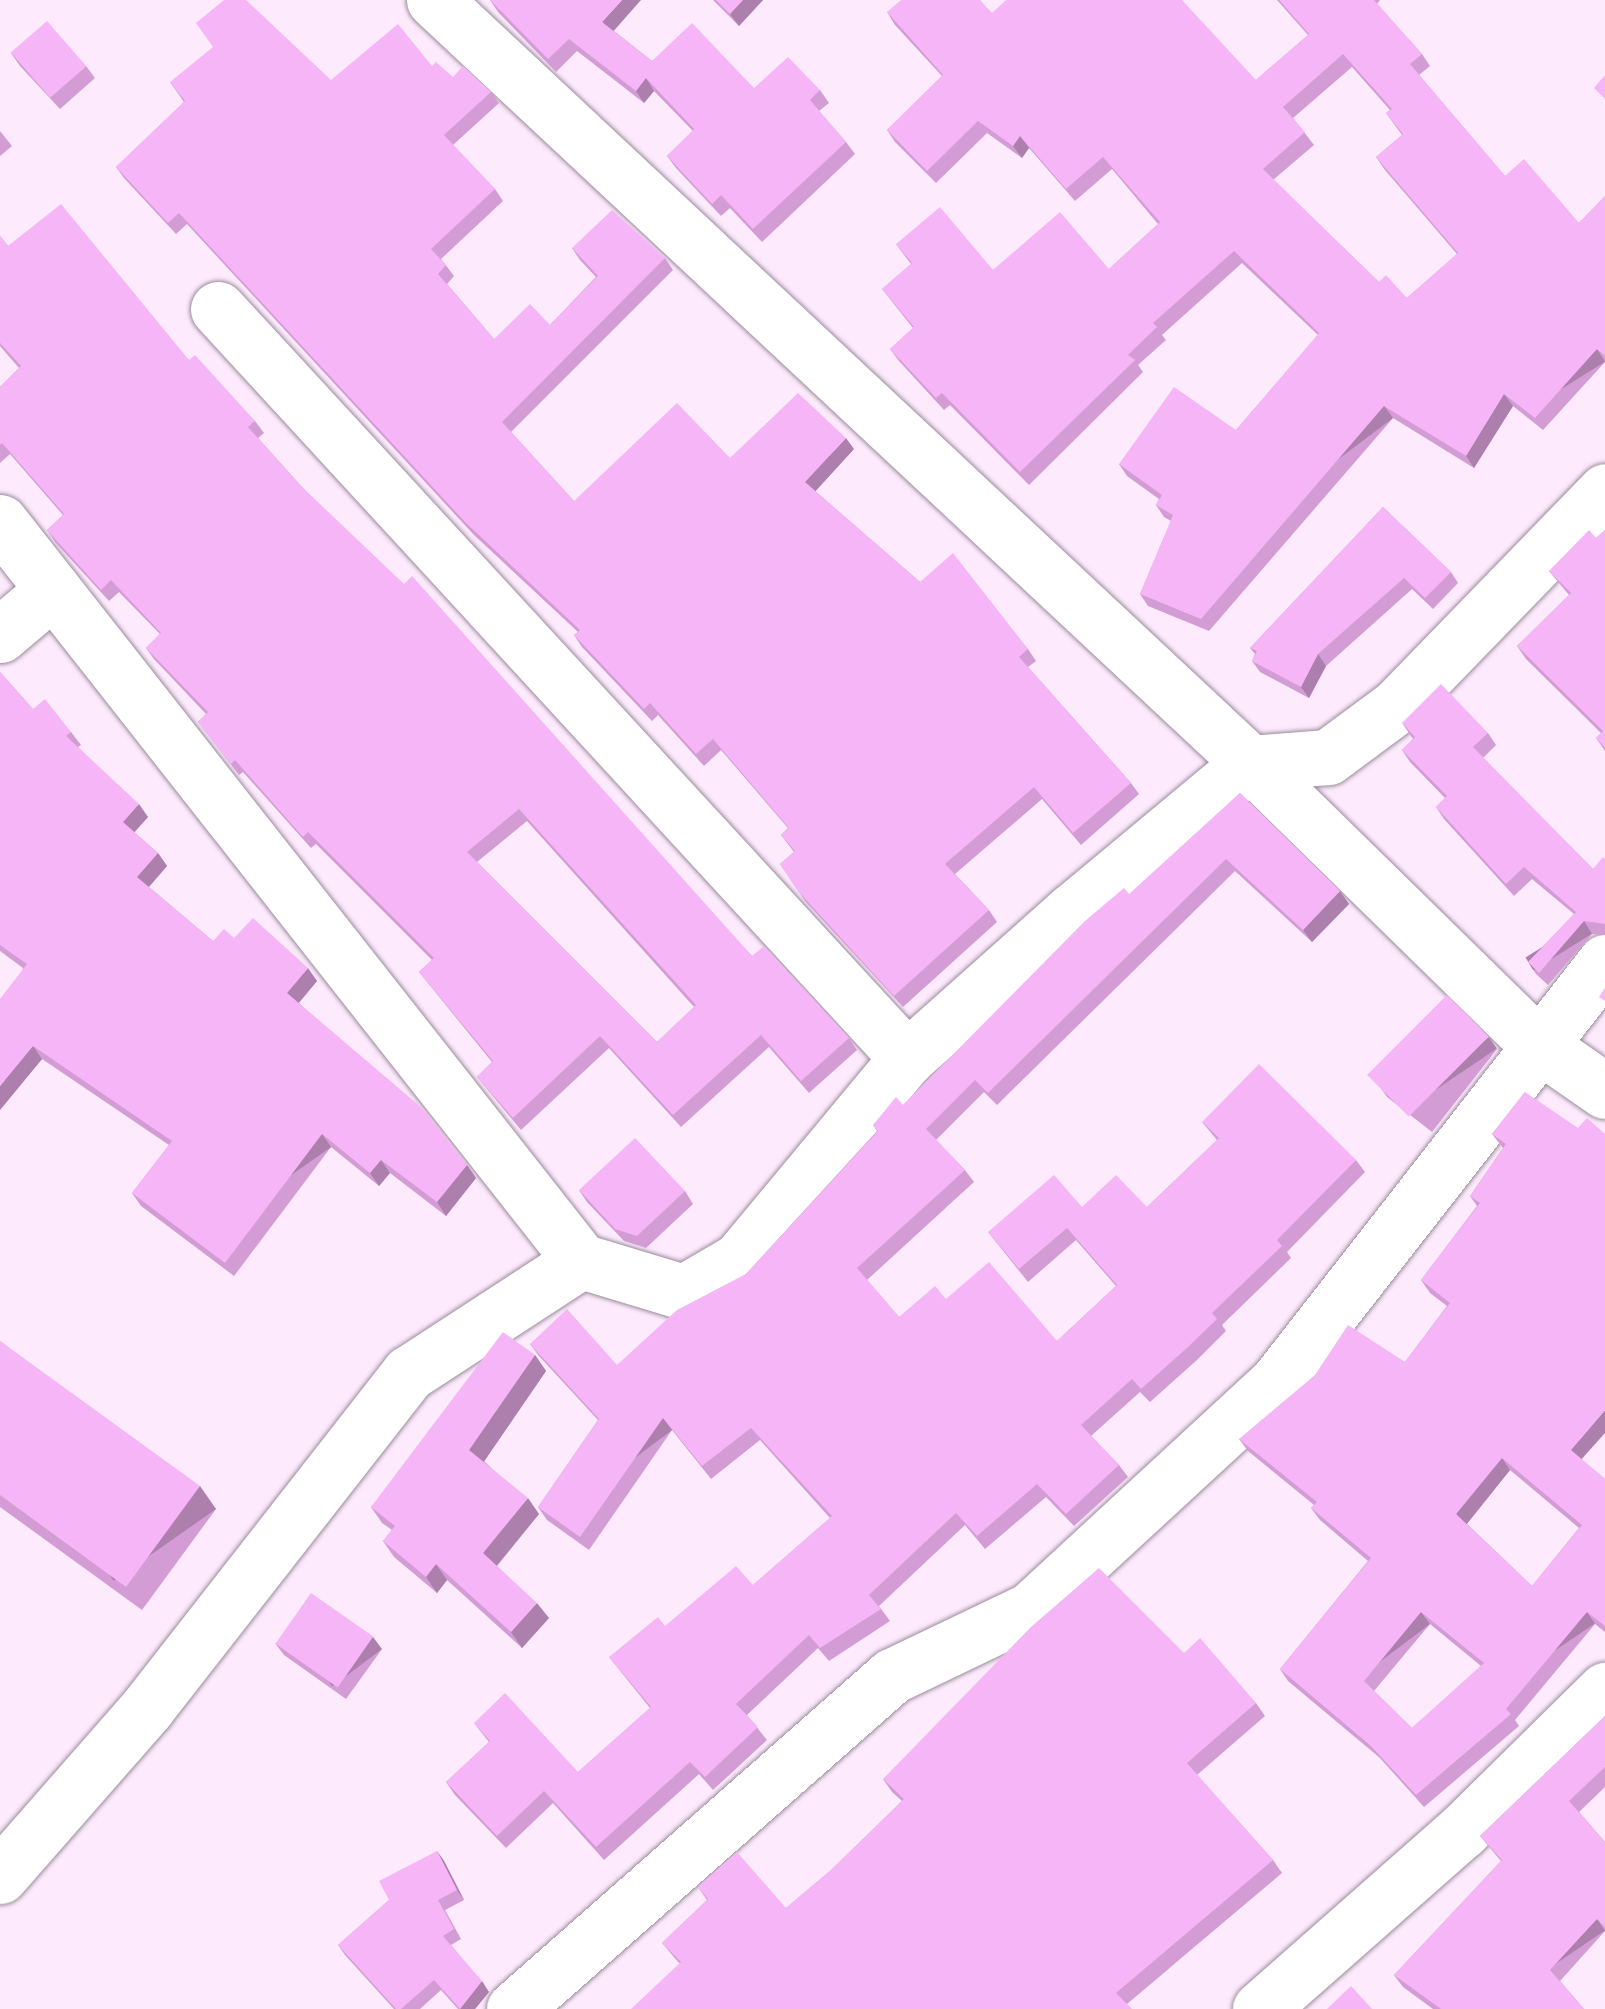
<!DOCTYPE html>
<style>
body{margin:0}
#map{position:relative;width:1605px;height:2009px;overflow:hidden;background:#fdebfd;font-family:"Nunito Sans",sans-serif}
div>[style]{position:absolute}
.roads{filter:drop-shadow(0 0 2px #9b8b9c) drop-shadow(0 0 2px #9b8b9c)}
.minor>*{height:55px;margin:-27.5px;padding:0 27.5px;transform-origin:27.5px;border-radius:27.5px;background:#fff}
.wall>*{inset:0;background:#d39cd4}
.shaded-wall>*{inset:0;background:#ac7fad;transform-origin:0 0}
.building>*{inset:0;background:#f5b5f7;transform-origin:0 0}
span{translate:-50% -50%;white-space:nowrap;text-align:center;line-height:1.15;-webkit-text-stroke:8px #fff;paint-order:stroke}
</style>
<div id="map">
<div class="roads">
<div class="minor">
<div style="left:434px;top:0;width:1117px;rotate:43.08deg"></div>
<div style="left:1250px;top:763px;width:400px;rotate:44.4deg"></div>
<div style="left:1536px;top:1043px;width:84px;rotate:34.8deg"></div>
<div style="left:218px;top:309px;width:1018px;rotate:47.39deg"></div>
<div style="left:0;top:522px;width:940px;rotate:51.83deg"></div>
<div style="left:581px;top:1261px;width:108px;rotate:16.8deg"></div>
<div style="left:684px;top:1292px;width:64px;rotate:-30.2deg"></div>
<div style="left:739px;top:1260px;width:263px;rotate:-50.3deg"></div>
<div style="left:907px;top:1058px;width:220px;rotate:-41.7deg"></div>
<div style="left:1071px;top:912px;width:233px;rotate:-39.8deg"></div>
<div style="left:1250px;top:763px;width:78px;rotate:-4.4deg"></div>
<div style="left:1328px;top:757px;width:86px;rotate:-36.5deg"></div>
<div style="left:1397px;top:706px;width:299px;rotate:-45.9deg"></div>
<div style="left:0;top:635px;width:70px;rotate:-40.3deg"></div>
<div style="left:0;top:1876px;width:223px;rotate:-48.8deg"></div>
<div style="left:147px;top:1708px;width:425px;rotate:-52deg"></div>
<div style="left:409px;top:1373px;width:205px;rotate:-33.1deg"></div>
<div style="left:514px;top:2009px;width:504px;rotate:-41.38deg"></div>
<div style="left:892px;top:1676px;width:153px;rotate:-25.6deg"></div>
<div style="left:1030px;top:1610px;width:336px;rotate:-42.7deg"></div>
<div style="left:1277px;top:1382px;width:533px;rotate:-52.01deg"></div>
<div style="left:1260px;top:2009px;width:269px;rotate:-41.4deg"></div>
<div style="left:1462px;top:1831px;width:201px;rotate:-44.6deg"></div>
</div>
</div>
<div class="wall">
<div style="clip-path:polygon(490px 0,614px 31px,652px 61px,754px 88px,820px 90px,829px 103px,819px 111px,846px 142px,855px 154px,762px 242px,730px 208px,721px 216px,676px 168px,667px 156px,693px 131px,654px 91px,644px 103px,577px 51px,556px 72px,498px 12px)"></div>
<div style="clip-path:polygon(713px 0,763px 0,739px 26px)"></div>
<div style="clip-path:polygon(evenodd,1277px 0,1380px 0,1377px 4px,1422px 54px,1430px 66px,1419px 75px,1505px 176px,1579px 223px,1605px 196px,1605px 362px,1543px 430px,1513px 406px,1474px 468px,1393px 418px,1209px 631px,1148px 606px,1140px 594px,1171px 521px,1164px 517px,1156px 505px,1159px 499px,1127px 476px,1119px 464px,1236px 430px,1318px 335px,1242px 263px,1162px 335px,1166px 340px,1138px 365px,1143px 372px,1029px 485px,950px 405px,944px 410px,899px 361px,890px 349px,913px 328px,882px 289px,911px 264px,896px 244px,993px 270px,1109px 269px,1158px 224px,1112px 169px,1075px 201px,1029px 148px,1022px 158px,987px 133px,936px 183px,895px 142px,887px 130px,942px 76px,895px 25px,887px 12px,992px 13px,1256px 80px,1308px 35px,1277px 0,1352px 67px,1390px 110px,1386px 113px,1402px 135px,1376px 157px,1385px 170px,1457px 254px,1407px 298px,1379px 282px,1273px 180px,1314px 145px,1293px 118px,1352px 67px)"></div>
<div style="clip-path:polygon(11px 53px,86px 66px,95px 78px,60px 109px,20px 66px)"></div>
<div style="clip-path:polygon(432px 66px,453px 77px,491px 92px,499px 103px,453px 145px,495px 189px,503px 201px,441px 259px,454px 276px,447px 284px,494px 339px,550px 325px,596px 277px,580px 260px,572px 248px,665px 258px,673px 270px,511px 432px,574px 501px,730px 458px,854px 449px,815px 491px,920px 582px,1028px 649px,1036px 661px,1028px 667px,1131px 783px,1139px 794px,1081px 845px,1042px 799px,955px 874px,989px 910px,997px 922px,903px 1007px,805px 901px,780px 864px,794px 852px,781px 835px,788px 828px,721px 750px,704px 766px,658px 715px,652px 721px,582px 647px,574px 635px,578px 632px,474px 535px,187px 224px,176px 234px,124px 178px,116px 167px,184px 102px,170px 82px,331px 80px)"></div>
<div style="clip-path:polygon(0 131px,12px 146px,0 156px)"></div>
<div style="clip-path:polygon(evenodd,0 236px,8px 246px,189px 360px,255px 421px,264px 433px,258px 438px,302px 487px,752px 956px,849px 1038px,857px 1050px,809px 1093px,769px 1047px,681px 1127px,609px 1048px,521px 1130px,477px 1077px,492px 1062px,419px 972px,432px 960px,316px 844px,311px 848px,243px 772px,239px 775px,198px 722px,206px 714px,154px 659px,146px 648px,160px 634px,119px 592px,109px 601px,55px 542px,47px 530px,63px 515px,10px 454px,0 463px,0 387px,19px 368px,0 346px,0 236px,527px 821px,694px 1007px,657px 1042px,477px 862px,527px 821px)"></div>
<div style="clip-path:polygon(1383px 507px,1451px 572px,1458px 583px,1433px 609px,1412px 589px,1326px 666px,1309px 698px,1260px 672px,1252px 661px,1255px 654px,1250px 648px)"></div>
<div style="clip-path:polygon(1605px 530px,1605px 751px,1596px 738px,1601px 733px,1526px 659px,1517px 646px,1569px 595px,1549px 571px,1596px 538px)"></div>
<div style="clip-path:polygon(0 672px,33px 709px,71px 732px,81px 745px,78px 747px,148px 817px,134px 832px,158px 853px,167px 866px,149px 887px,213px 941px,234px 938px,317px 981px,299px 1003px,467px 1165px,476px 1178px,446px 1216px,390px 1173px,379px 1186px,331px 1147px,234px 1276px,141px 1206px,132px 1193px,169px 1145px,42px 1059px,0 1110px,23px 968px,0 951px)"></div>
<div style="clip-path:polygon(1402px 723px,1488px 733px,1496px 745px,1483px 758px,1593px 869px,1605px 859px,1605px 935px,1592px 934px,1548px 985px,1536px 974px,1528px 962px,1574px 914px,1532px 879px,1514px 896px,1444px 819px,1436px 807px,1445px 798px,1410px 762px,1402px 750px,1413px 739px)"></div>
<div style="clip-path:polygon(1240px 793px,1349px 904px,1312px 942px,1235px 871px,997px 1105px,984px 1092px,936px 1140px,965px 1170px,974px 1182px,867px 1280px,899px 1317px,946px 1299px,1057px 1341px,1116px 1286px,1076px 1240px,1028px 1282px,988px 1232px,1082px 1207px,1147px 1207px,1217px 1140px,1202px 1122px,1356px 1160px,1365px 1172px,1287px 1252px,1291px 1258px,1222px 1325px,1226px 1331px,1197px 1360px,1150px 1402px,1140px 1392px,1091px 1436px,1119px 1465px,1128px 1477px,1074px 1526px,1046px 1497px,985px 1549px,965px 1525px,879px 1606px,890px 1621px,829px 1661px,818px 1648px,747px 1715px,767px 1740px,713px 1790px,699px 1774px,604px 1860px,553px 1803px,506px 1848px,455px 1795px,446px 1782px,489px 1742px,474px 1723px,578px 1772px,650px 1708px,609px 1657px,665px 1626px,753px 1585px,830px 1518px,760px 1440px,711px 1479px,672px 1430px,589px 1550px,547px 1520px,538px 1507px,598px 1420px,539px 1356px,530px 1344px,617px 1365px,746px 1274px,877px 1131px,873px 1125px,903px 1105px)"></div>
<div style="clip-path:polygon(1497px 1049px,1432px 1132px,1387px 1097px,1378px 1084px)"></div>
<div style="clip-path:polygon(evenodd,1525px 1092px,1582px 1460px,1605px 1479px,1605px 1632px,1595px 1624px,1515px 1720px,1519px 1726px,1424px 1807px,1380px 1758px,1288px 1681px,1280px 1669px,1368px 1561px,1320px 1520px,1311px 1508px,1314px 1505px,1248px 1451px,1239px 1439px,1405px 1362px,1447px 1306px,1430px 1293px,1421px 1280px,1477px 1206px,1470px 1196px,1503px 1148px,1492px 1134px,1525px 1092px,1510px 1470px,1579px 1528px,1532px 1586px,1467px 1524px,1510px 1470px,1525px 1092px,1430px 1624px,1481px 1666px,1412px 1728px,1374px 1691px,1430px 1624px)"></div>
<div style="clip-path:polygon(579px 1190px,685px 1191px,693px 1204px,646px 1248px,624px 1241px,587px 1202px)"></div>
<div style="clip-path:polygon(0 1341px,216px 1509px,142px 1610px,0 1507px)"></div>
<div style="clip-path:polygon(535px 1355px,546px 1371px,484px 1461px,539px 1514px,497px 1566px,549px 1618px,522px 1648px,447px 1580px,437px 1593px,394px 1557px,383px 1541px,392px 1530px,382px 1523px,371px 1507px)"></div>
<div style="clip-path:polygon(275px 1643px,382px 1649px,346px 1699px,284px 1655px)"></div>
<div style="clip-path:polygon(1184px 1653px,1256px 1703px,1265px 1716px,1197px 1775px,1273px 1860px,1282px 1873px,1127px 2004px,679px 1963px,662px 1943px,707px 1900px,698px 1887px,786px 1908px,830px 1871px,902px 1801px,892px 1792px,883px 1779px)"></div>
<div style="clip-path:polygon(1605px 1716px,1605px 1787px,1579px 1812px,1605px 1842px,1605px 1931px,1560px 1981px,1584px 2009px,1433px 2009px,1403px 1987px,1394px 1975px,1501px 1861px,1480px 1836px)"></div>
<div style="clip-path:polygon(437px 1851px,444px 1861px,464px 1900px,445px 1910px,461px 1939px,451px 1945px,489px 1992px,475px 2009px,458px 2009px,441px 1990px,420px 2009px,394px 2009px,345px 1955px,338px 1945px,389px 1900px)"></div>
</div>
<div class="shaded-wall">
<div style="clip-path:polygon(622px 0,641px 0,611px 34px,602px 22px)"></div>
<div style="clip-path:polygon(743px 0,763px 0,739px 26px,730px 14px)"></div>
<div style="clip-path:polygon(646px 78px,654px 91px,644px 103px,636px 91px)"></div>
<div style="clip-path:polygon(1020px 136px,1029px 148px,1022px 158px,1013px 146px)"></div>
<div style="left:1597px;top:349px;width:15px;height:93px;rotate:58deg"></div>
<div style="clip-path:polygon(1504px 394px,1513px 406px,1474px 468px,1466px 456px)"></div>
<div style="left:1384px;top:406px;width:15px;height:281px;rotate:53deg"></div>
<div style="clip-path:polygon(846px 438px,854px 449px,813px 494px,805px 482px)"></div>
<div style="clip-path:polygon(1318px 654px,1326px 666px,1309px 698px,1301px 687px)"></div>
<div style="clip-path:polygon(139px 804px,148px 817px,132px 835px,123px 822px)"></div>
<div style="clip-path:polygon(158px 853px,167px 866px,146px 890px,137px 877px)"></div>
<div style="clip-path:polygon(1340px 891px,1349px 904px,1312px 942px,1303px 930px)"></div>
<div style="left:1584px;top:921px;width:15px;height:69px;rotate:58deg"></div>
<div style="clip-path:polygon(308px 968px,317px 981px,296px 1006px,287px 993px)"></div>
<div style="left:1489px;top:1037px;width:14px;height:105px;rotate:56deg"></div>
<div style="clip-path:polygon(33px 1046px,42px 1059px,0 1110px,0 1086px)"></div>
<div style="left:322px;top:1134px;width:16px;height:161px;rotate:55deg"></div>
<div style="clip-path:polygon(381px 1160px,390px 1173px,379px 1186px,370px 1173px)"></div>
<div style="clip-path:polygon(467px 1165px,476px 1178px,446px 1216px,437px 1202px)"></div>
<div style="clip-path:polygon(535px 1355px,546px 1371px,481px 1466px,469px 1450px)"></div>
<div style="clip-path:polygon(1605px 1410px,1605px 1433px,1579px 1462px,1571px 1450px)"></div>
<div style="left:663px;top:1418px;width:15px;height:145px;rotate:53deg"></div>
<div style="clip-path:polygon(1502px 1458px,1510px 1470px,1465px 1526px,1456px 1514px)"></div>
<div style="left:200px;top:1486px;width:28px;height:125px;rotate:55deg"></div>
<div style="clip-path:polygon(528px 1498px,539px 1514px,494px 1569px,483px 1553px)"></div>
<div style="clip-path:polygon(436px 1564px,447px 1580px,437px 1593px,426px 1577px)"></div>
<div style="clip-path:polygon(537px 1603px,549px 1618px,522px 1648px,511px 1632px)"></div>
<div style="left:1421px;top:1612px;width:15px;height:89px;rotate:53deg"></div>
<div style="left:1587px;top:1612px;width:14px;height:126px;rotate:56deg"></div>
<div style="left:373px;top:1637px;width:15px;height:62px;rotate:53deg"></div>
<div style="clip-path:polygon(437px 1851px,444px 1861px,464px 1900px,457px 1890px)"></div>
<div style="left:1597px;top:1919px;width:14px;height:69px;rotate:56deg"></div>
<div style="clip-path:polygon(482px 1981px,489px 1992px,475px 2009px,460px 2009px)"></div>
</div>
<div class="building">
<div style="clip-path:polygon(224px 0,246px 0,331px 80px,398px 24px,432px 66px,436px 62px,453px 77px,463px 66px,491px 92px,444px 135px,495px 189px,431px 249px,446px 265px,438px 274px,494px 339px,530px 304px,550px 325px,598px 276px,572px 248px,612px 210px,665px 258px,502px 422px,574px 501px,677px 403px,730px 458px,798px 393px,846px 438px,805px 482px,920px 582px,953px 553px,1028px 649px,1019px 657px,1131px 783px,1073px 833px,1034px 787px,945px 864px,989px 910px,894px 996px,797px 890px,780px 864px,795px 851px,781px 835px,789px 828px,713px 739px,696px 754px,650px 703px,644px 709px,574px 635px,580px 630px,466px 523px,179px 213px,168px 223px,116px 167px,185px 101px,170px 82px,213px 47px,196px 23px)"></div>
<div style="clip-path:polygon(490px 0,622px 0,602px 22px,652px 61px,692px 23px,754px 88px,788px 57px,820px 90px,810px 100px,846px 142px,753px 229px,721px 195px,712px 204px,667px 156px,694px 129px,646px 78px,636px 91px,569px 39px,548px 59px)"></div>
<div style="clip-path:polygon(716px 0,743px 0,730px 14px)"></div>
<div style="clip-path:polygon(evenodd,901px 0,980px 0,992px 13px,1006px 0,1182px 0,1256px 80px,1309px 34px,1279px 0,1374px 0,1422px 54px,1410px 64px,1505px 176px,1524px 159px,1579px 223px,1605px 196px,1605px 356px,1597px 349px,1535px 418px,1504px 394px,1466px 456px,1384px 406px,1201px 619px,1140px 594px,1173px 515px,1156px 505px,1162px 495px,1119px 464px,1174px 387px,1236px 430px,1319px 333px,1234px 251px,1153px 323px,1157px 327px,1128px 355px,1135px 360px,1020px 472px,942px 393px,936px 398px,890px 349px,914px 327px,882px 289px,912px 263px,896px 244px,940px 207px,993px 270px,1060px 212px,1109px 269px,1160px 222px,1103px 157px,1066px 189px,1020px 136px,1013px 146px,978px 121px,927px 171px,887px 130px,943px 75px,887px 12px,901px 0,1343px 54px,1392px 109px,1386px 113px,1403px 134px,1376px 157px,1458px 253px,1407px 298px,1386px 275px,1379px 282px,1263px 169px,1305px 132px,1283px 107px,1343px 54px)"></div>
<div style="left:47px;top:21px;width:60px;height:48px;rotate:49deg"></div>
<div style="clip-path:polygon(1605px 75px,1605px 99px,1594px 88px)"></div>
<div style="clip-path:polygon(evenodd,61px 204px,189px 360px,195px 355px,255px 421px,248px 427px,302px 487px,404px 584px,412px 576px,752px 956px,764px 946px,849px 1038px,801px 1081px,761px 1035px,673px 1115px,600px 1036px,513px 1118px,477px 1077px,493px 1061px,419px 972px,434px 958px,308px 832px,303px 837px,235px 760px,231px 764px,198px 722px,208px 712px,146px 648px,161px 633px,111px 580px,101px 590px,47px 530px,64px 514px,2px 443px,0 445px,0 387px,21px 366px,0 343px,0 236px,8px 246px,61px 204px,519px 809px,696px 1005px,657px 1042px,467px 852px,519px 809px)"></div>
<div style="clip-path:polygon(1383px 507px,1451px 572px,1425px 598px,1404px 578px,1318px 654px,1301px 687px,1252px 661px,1257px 651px,1250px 648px)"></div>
<div style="clip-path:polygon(1589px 530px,1596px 538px,1605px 530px,1605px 748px,1596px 738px,1603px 731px,1517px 646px,1571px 593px,1549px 571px)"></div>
<div style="clip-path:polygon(0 672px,33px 709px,45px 699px,71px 732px,66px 736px,139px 804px,123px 822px,158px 853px,137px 877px,213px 941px,224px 929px,234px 938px,253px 918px,308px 968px,287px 993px,422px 1108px,467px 1165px,437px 1202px,381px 1160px,370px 1173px,322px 1134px,225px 1263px,132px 1193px,172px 1141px,33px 1046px,0 1086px,0 999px,27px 964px,0 945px)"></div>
<div style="clip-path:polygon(1441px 684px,1488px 733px,1473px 747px,1593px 869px,1603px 857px,1605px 859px,1605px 924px,1584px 921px,1539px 973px,1528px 962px,1576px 912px,1524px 867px,1506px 884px,1436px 807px,1447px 796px,1402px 750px,1415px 737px,1402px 723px)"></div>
<div style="clip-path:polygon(1240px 793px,1340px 891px,1303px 930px,1226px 859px,988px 1093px,975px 1080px,926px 1129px,965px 1170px,857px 1268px,899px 1317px,935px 1286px,946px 1299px,989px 1262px,1057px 1341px,1117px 1285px,1067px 1228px,1019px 1269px,988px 1232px,1054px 1175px,1082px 1207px,1116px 1175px,1147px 1207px,1219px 1138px,1202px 1122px,1259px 1064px,1356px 1160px,1277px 1240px,1282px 1246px,1212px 1313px,1217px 1319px,1188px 1347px,1141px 1389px,1132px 1379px,1081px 1425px,1119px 1465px,1066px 1514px,1037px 1484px,977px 1536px,956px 1513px,869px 1595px,881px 1609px,820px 1648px,809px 1635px,736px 1704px,758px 1727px,705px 1777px,690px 1762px,596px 1847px,544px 1791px,497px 1836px,446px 1782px,490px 1741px,474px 1723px,505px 1693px,578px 1772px,651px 1707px,609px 1657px,658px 1617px,665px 1626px,736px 1566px,753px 1585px,832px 1516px,751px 1428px,702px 1466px,663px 1418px,580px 1537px,538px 1507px,599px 1419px,530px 1344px,567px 1309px,617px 1365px,677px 1310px,746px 1274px,878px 1131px,873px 1125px,896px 1097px,903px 1105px,1085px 921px,1124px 888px,1129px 894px)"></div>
<div style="clip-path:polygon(1605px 988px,1605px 1001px,1599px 997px)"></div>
<div style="left:1447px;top:995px;width:59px;height:113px;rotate:45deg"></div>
<div style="clip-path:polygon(evenodd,1525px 1092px,1578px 1128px,1587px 1118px,1605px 1134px,1605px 1410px,1571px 1450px,1605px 1479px,1605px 1626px,1587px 1612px,1506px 1709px,1511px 1714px,1416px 1795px,1371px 1746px,1280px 1669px,1371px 1558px,1311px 1508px,1317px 1502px,1239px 1439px,1315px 1375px,1348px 1325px,1405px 1362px,1450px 1303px,1421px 1280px,1480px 1203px,1470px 1196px,1506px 1144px,1492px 1134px,1525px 1092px,1502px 1458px,1582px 1525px,1532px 1586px,1456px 1514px,1502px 1458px,1525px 1092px,1421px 1612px,1484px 1663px,1412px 1728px,1364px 1681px,1421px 1612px)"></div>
<div style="clip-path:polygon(635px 1138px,685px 1191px,637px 1236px,615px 1229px,579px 1190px)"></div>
<div style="clip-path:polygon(503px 1332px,535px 1355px,469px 1450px,528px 1498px,483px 1553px,537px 1603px,511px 1632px,436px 1564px,426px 1577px,383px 1541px,395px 1526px,371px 1507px)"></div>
<div style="clip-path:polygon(0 1341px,200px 1486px,126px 1587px,0 1495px)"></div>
<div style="clip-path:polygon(1099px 1568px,1184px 1653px,1200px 1638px,1256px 1703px,1187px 1763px,1273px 1860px,1116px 1993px,1132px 2009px,631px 2009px,681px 1962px,662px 1943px,708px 1899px,698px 1887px,737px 1852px,786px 1908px,830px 1871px,904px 1799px,883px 1779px,1031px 1627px)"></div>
<div style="left:311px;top:1593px;width:76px;height:62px;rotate:35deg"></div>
<div style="clip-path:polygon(1605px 1716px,1605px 1767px,1569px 1801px,1605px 1842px,1605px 1927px,1597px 1919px,1550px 1970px,1584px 2009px,1441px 2009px,1394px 1975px,1502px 1860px,1480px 1836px)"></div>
<div style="clip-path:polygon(437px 1851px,457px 1890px,438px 1900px,454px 1929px,443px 1936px,482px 1981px,460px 2009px,434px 1980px,401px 2009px,396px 2009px,338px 1945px,389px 1900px,379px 1881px)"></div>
<div style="clip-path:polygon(1351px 1986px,1372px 2009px,1327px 2009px)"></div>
</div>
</div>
